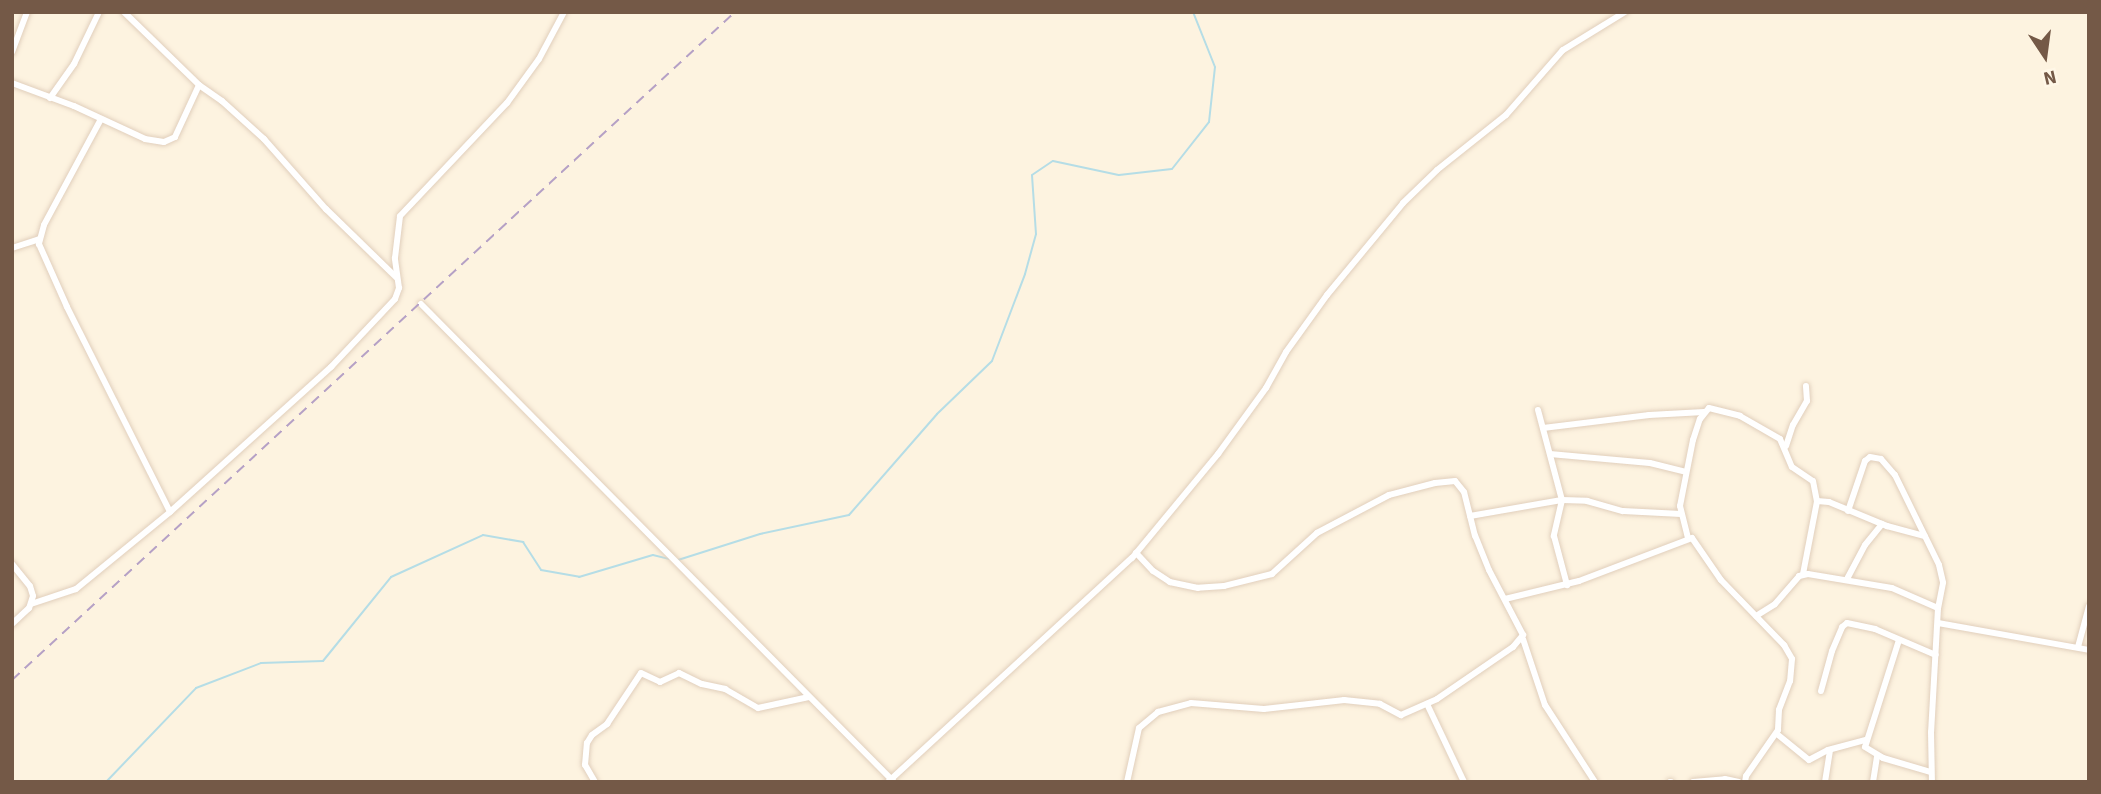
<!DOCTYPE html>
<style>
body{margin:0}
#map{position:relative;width:2101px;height:794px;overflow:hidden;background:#fdf3e0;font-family:"Source Sans 3",sans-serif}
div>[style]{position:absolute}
.stream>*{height:2px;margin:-1px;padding:0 1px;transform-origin:1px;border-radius:1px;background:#b5dde6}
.roads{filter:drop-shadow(0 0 2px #e1cfbc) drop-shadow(0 0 2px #e1cfbc)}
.street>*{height:6px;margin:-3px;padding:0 3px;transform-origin:3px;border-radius:3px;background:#fff}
.rail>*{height:2px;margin-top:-1px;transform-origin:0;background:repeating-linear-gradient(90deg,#b5a0c5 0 10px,transparent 0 17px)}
span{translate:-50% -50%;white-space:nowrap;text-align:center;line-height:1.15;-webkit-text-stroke:6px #fff7e7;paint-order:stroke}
.frame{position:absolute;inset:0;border:14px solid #745947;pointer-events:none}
.north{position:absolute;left:2010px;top:21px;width:70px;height:70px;-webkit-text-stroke:5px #fff7e7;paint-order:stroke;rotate:167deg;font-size:19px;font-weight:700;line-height:28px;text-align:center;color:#745947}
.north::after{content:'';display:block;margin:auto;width:24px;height:32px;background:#745947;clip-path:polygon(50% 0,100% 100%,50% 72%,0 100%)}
</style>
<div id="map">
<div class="stream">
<div style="left:678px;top:560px;width:86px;rotate:-17.6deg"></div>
<div style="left:760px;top:534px;width:91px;rotate:-12.1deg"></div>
<div style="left:849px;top:515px;width:134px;rotate:-48.9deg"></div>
<div style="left:937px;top:414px;width:76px;rotate:-43.9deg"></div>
<div style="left:992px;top:361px;width:93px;rotate:-69.2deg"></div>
<div style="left:1025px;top:274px;width:41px;rotate:-74.6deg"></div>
<div style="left:1036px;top:234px;width:59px;rotate:-93.9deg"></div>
<div style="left:1032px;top:175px;width:25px;rotate:-34deg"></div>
<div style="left:1053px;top:161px;width:67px;rotate:12deg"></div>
<div style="left:1119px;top:175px;width:53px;rotate:-6.5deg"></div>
<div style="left:1172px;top:169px;width:60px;rotate:-51.8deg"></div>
<div style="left:1209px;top:122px;width:55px;rotate:-83.8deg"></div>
<div style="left:1215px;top:67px;width:59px;rotate:-111.8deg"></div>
<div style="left:106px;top:782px;width:130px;rotate:-46.2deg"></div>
<div style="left:196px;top:688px;width:70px;rotate:-21deg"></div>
<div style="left:261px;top:663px;width:62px;rotate:-1.8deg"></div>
<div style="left:323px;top:661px;width:108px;rotate:-51deg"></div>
<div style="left:391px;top:577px;width:101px;rotate:-24.5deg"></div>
<div style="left:483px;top:535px;width:41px;rotate:9.9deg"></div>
<div style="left:523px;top:542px;width:33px;rotate:57deg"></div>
<div style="left:541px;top:570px;width:39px;rotate:10deg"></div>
<div style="left:579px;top:577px;width:77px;rotate:-16.6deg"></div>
<div style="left:653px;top:555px;width:16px;rotate:14deg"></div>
</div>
<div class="roads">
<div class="street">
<div style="left:124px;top:12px;width:105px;rotate:44.2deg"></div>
<div style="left:199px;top:85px;width:28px;rotate:35deg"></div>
<div style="left:222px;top:101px;width:57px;rotate:42.1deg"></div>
<div style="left:264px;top:139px;width:94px;rotate:48.5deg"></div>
<div style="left:326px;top:209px;width:98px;rotate:44.2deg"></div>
<div style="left:12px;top:52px;width:43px;rotate:-69.4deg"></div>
<div style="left:12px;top:83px;width:66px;rotate:20.4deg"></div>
<div style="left:74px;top:106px;width:78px;rotate:24.9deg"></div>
<div style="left:145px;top:139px;width:19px;rotate:9deg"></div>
<div style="left:164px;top:142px;width:12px;rotate:-24deg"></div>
<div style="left:175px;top:137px;width:57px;rotate:-65.2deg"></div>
<div style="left:50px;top:98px;width:42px;rotate:-54.8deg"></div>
<div style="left:74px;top:64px;width:58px;rotate:-64.3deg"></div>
<div style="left:101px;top:119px;width:120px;rotate:118.3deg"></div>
<div style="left:44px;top:225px;width:20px;rotate:105deg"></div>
<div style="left:39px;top:244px;width:69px;rotate:66deg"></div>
<div style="left:67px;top:307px;width:229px;rotate:63.3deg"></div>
<div style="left:12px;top:248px;width:28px;rotate:-18deg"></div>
<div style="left:421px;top:304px;width:672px;rotate:45.3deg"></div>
<div style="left:1538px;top:410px;width:93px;rotate:75.1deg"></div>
<div style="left:1562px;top:500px;width:37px;rotate:103deg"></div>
<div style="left:1554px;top:536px;width:51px;rotate:75.1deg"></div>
<div style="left:1543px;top:428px;width:107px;rotate:-7deg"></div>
<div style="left:1649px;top:415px;width:55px;rotate:-3.1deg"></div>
<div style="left:1786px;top:446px;width:22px;rotate:-72deg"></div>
<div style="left:1793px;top:425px;width:28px;rotate:-60deg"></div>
<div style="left:1807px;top:401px;width:15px;rotate:-94deg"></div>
<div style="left:1550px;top:454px;width:100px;rotate:5.1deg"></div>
<div style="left:1650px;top:463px;width:37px;rotate:14deg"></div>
<div style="left:1848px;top:511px;width:53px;rotate:-71.2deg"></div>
<div style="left:1865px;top:461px;width:6px;rotate:-39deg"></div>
<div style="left:1870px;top:457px;width:11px;rotate:10deg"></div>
<div style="left:1881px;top:459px;width:21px;rotate:49deg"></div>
<div style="left:1895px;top:475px;width:100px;rotate:63.9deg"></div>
<div style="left:1939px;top:565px;width:18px;rotate:77deg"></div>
<div style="left:1943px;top:583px;width:25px;rotate:101deg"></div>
<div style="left:1938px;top:608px;width:124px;rotate:93.2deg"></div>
<div style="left:1931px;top:732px;width:50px;rotate:88.9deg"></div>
<div style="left:1470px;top:516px;width:93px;rotate:-9.9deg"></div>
<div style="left:1562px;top:500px;width:25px;rotate:2deg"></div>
<div style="left:1587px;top:501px;width:37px;rotate:16deg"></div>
<div style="left:1623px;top:511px;width:58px;rotate:3deg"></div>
<div style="left:1688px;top:538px;width:33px;rotate:-104deg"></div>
<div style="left:1680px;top:506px;width:67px;rotate:-78.9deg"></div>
<div style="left:1693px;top:440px;width:22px;rotate:-72deg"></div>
<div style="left:1700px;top:419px;width:14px;rotate:-51deg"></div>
<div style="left:1709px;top:408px;width:32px;rotate:14deg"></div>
<div style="left:1740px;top:416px;width:46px;rotate:29.9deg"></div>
<div style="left:1780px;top:439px;width:30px;rotate:67deg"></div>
<div style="left:1792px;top:467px;width:25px;rotate:34deg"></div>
<div style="left:1813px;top:481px;width:20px;rotate:79deg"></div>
<div style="left:12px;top:564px;width:28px;rotate:51deg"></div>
<div style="left:30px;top:586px;width:10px;rotate:73deg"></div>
<div style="left:33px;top:596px;width:13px;rotate:108deg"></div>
<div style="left:29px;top:608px;width:23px;rotate:137deg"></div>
<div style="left:1803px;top:574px;width:74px;rotate:-79.1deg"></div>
<div style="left:1817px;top:501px;width:12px;rotate:5deg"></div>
<div style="left:1829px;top:502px;width:63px;rotate:22.5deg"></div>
<div style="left:1887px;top:526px;width:39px;rotate:15deg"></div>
<div style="left:1847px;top:579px;width:38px;rotate:-62deg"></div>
<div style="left:1865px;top:545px;width:27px;rotate:-51deg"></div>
<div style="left:1505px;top:599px;width:76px;rotate:-13.7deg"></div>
<div style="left:1579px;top:581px;width:121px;rotate:-20.8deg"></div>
<div style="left:1692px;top:538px;width:51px;rotate:55.4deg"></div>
<div style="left:1721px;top:580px;width:91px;rotate:45.9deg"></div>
<div style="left:1784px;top:645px;width:16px;rotate:60deg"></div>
<div style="left:1792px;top:659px;width:22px;rotate:95deg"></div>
<div style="left:1790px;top:681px;width:31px;rotate:111deg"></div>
<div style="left:1779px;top:710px;width:20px;rotate:93deg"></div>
<div style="left:1778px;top:730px;width:56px;rotate:124.8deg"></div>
<div style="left:1746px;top:776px;width:6px;rotate:99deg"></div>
<div style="left:31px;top:604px;width:47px;rotate:-18.4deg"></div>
<div style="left:76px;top:589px;width:122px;rotate:-39.3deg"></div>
<div style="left:170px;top:512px;width:217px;rotate:-42deg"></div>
<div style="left:331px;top:367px;width:93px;rotate:-46.7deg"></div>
<div style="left:395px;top:299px;width:12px;rotate:-70deg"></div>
<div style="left:399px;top:288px;width:30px;rotate:-98deg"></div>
<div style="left:395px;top:258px;width:42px;rotate:-83.2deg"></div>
<div style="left:400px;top:216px;width:156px;rotate:-46.6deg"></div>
<div style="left:507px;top:103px;width:54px;rotate:-54deg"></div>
<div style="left:539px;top:59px;width:53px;rotate:-62deg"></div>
<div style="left:1756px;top:616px;width:22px;rotate:-32deg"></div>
<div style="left:1775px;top:604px;width:37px;rotate:-49deg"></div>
<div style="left:1799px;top:576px;width:9px;rotate:-13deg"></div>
<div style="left:1808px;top:574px;width:85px;rotate:9.5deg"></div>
<div style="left:1892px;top:588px;width:50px;rotate:23.5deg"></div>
<div style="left:1938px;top:623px;width:153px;rotate:10.1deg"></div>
<div style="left:1523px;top:639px;width:70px;rotate:71.6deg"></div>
<div style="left:1545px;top:705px;width:92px;rotate:57deg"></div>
<div style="left:1899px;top:640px;width:112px;rotate:107.6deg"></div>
<div style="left:1865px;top:747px;width:21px;rotate:31deg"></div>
<div style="left:1883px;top:758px;width:50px;rotate:16.3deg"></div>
<div style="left:2078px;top:647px;width:42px;rotate:-75deg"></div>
<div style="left:1821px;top:691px;width:41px;rotate:-74.6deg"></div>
<div style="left:1832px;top:651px;width:26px;rotate:-67deg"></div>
<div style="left:1842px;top:627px;width:6px;rotate:-39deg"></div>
<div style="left:1847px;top:623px;width:29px;rotate:12deg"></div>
<div style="left:1875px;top:629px;width:66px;rotate:23.1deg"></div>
<div style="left:1427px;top:704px;width:86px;rotate:64.6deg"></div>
<div style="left:1777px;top:734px;width:41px;rotate:39.1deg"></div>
<div style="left:1809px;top:760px;width:21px;rotate:-28deg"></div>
<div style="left:1828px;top:750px;width:39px;rotate:-15deg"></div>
<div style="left:595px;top:782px;width:20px;rotate:-120deg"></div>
<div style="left:585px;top:765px;width:22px;rotate:-85deg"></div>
<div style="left:587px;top:743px;width:9px;rotate:-58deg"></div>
<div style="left:592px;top:735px;width:19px;rotate:-36deg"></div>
<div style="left:607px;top:724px;width:61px;rotate:-56.3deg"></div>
<div style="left:641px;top:673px;width:21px;rotate:25deg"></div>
<div style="left:660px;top:682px;width:21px;rotate:-25deg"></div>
<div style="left:679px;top:673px;width:25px;rotate:26deg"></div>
<div style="left:702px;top:684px;width:24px;rotate:12deg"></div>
<div style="left:725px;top:689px;width:38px;rotate:30deg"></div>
<div style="left:758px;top:708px;width:52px;rotate:-12.2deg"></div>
<div style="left:888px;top:782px;width:331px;rotate:-42.6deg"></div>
<div style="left:1132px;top:558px;width:135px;rotate:-50.4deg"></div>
<div style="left:1218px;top:454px;width:82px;rotate:-54deg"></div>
<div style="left:1266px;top:388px;width:41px;rotate:-60.9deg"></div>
<div style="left:1286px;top:352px;width:70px;rotate:-54.3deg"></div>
<div style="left:1327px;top:295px;width:119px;rotate:-50.4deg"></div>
<div style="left:1403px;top:203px;width:47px;rotate:-44.1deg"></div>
<div style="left:1437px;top:170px;width:88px;rotate:-38.6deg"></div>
<div style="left:1506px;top:115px;width:86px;rotate:-48.8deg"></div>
<div style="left:1563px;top:50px;width:73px;rotate:-31.5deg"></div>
<div style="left:1127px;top:782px;width:55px;rotate:-77.5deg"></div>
<div style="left:1139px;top:728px;width:25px;rotate:-40deg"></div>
<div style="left:1158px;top:712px;width:34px;rotate:-15deg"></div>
<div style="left:1191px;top:703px;width:73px;rotate:4.7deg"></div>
<div style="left:1264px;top:709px;width:81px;rotate:-6.4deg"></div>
<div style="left:1344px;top:700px;width:36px;rotate:6deg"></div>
<div style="left:1380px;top:704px;width:24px;rotate:28deg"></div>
<div style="left:1401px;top:715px;width:39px;rotate:-24deg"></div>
<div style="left:1437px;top:699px;width:92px;rotate:-34.4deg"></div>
<div style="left:1513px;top:647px;width:16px;rotate:-50deg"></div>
<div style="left:1523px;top:635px;width:73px;rotate:-117.6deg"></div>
<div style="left:1489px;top:570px;width:37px;rotate:-112deg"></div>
<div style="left:1475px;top:536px;width:45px;rotate:-104deg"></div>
<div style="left:1464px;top:492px;width:14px;rotate:-129deg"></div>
<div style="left:1455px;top:481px;width:20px;rotate:174deg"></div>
<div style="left:1435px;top:483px;width:48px;rotate:165.4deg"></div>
<div style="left:1389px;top:495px;width:81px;rotate:152.2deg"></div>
<div style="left:1317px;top:533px;width:61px;rotate:137.7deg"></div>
<div style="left:1272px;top:574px;width:49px;rotate:166deg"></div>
<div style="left:1224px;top:586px;width:26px;rotate:176deg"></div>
<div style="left:1198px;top:588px;width:29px;rotate:-168deg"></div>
<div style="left:1170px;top:582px;width:20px;rotate:-147deg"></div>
<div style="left:1153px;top:571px;width:25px;rotate:-133deg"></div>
<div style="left:1670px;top:782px;width:1px"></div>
<div style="left:1693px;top:782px;width:32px;rotate:-5deg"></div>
<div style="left:1725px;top:779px;width:14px;rotate:12deg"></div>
<div style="left:1825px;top:782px;width:32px;rotate:-81deg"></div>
<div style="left:1873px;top:782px;width:26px;rotate:-81deg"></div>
</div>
</div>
<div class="rail">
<div style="left:12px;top:680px;width:984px;rotate:-42.74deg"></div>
</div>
<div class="frame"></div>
<div class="north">N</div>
</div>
